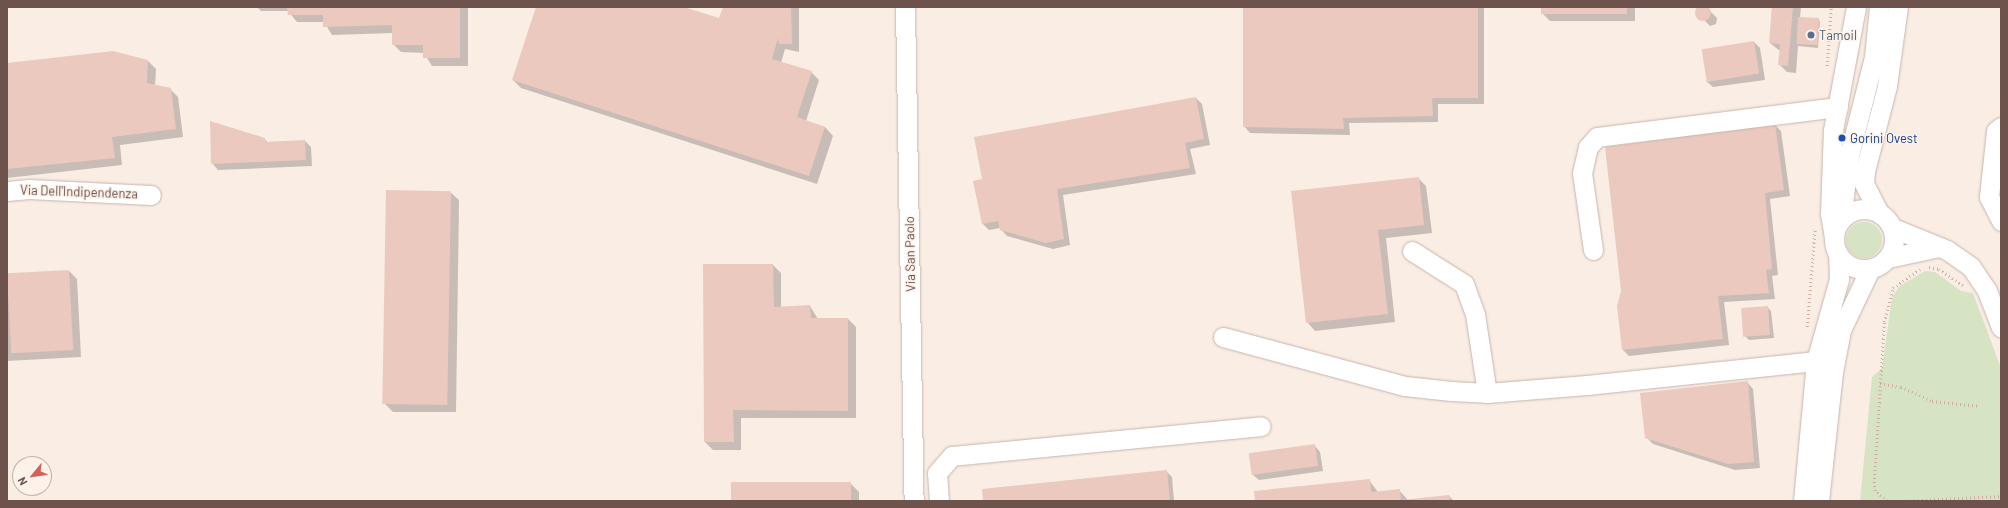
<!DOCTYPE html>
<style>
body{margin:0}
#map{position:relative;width:2008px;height:508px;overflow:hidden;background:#f9ede4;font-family:Barlow,sans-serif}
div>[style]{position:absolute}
.green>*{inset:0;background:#d6e4c4}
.round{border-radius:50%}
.shadow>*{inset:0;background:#0003}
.building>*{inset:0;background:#ebc9bf;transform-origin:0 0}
.path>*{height:2.5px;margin-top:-1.25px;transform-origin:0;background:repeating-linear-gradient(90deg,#cfada2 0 1px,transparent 0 4px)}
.roads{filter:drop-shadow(0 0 1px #c8b4ac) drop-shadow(0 0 1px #c8b4ac)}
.minor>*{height:19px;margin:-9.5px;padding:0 9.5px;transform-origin:9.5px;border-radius:9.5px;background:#fff}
.minor>.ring{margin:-9.5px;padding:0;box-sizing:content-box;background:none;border:19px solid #fff;border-radius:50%}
.dots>*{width:11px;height:11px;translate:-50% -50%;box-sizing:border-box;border:2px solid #fcf2e9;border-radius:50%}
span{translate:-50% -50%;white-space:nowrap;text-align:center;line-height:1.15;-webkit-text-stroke:3px #fcf2e9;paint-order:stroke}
.service-label{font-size:13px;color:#4e5e75}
.left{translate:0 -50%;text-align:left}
.transit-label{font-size:13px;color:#164399}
.street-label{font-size:13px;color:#6e534d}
.frame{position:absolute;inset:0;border:8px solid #6e534d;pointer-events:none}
.north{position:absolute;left:12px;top:456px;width:40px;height:40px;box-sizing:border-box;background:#fcf2e9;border:1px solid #c3b2ab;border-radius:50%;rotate:241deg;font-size:11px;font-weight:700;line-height:16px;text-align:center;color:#6e534d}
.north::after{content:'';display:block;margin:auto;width:14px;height:18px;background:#d46058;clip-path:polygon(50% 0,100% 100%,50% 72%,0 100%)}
</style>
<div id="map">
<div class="green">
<div class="round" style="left:1846px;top:222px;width:36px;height:36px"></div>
<div style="clip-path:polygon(1925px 271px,1935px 272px,1961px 291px,1973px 293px,2001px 368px,2001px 501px,1860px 501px,1872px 377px,1882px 368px,1892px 297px,1900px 286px)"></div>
</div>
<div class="shadow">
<div style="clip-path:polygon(257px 7px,468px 7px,468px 66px,432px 66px,424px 53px,401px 52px,393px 44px,393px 33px,332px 35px,324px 22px,297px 22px,288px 11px,261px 11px)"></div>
<div style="clip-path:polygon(537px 7px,680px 7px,720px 19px,724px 7px,799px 7px,799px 52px,785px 49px,781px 63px,811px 72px,819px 80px,806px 121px,825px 127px,833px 136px,817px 184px,521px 88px,513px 80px)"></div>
<div style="clip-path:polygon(1244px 7px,1484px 7px,1484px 104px,1438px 104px,1438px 122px,1349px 123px,1350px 135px,1250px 133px,1244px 126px)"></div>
<div style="clip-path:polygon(1542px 7px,1635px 7px,1635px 21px,1550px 21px,1542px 13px)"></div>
<div style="clip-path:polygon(1698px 7px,1706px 7px,1717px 18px,1716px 24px,1710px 26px,1696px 12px)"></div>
<div style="clip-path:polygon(1772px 7px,1801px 7px,1800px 18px,1820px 21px,1818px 48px,1798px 46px,1796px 73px,1787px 72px,1779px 64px,1780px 51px,1770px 43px)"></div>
<div style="clip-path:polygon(1754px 42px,1760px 48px,1765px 80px,1713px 87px,1706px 81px)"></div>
<div style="clip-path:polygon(148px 61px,156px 69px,155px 86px,170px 89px,178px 97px,183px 137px,120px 145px,122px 165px,7px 178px,7px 64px)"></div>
<div style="clip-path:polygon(1196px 98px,1202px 104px,1210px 145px,1190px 149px,1196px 174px,1063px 195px,1070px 245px,1053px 249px,1007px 236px,1000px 228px,989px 230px,983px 224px,983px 180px)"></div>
<div style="clip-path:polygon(1775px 125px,1781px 131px,1790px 196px,1770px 199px,1778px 275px,1772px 276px,1775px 299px,1724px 302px,1729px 345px,1629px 356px,1623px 350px,1622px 291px)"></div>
<div style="clip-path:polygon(264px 139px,268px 143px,305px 141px,311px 147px,312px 166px,218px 170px,212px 163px)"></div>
<div style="clip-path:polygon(1418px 178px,1426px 186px,1432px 233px,1386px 238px,1395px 322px,1315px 331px,1307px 322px)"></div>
<div style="clip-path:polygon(450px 192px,459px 200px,456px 412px,393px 412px,384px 403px)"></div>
<div style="clip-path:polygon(773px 265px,781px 273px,781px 308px,810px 306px,818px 319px,848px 319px,856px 327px,856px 418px,741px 418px,741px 450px,713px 450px,705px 442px)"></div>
<div style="clip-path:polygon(69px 271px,77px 279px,81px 357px,7px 361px,7px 274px)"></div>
<div style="clip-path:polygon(1767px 307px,1771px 311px,1774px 338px,1749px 340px,1745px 336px)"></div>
<div style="clip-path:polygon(1747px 382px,1753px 389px,1760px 468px,1735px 470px,1653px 444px,1646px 437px)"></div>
<div style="clip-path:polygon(1314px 445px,1320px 452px,1323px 471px,1259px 480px,1252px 474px)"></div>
<div style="clip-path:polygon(1166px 471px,1172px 477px,1174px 501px,984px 501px)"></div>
<div style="clip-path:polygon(1369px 480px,1378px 492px,1399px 490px,1408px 500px,1449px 496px,1454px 501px,1256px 501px)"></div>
<div style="clip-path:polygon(732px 483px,851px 484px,859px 492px,859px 501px,732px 501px)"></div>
</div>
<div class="building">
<div class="round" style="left:1695px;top:5px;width:16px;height:16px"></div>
<div style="clip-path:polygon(287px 7px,460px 7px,460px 58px,423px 58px,423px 45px,392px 45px,392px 25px,323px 27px,323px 15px,288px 15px)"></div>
<div style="clip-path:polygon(536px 7px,684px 7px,719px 18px,723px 7px,791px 7px,792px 44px,779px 44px,778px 38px,772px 59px,812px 71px,797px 117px,825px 127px,809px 176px,512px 80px)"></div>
<div style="clip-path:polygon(1243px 7px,1478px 7px,1478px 98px,1432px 98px,1433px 116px,1343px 118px,1344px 129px,1243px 127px)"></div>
<div style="left:1541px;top:7px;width:86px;height:7px"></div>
<div style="clip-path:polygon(1772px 7px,1793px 7px,1788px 66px,1778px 65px,1780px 44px,1769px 43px)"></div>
<div style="left:1798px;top:17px;width:21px;height:27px;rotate:3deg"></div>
<div style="left:1754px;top:41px;width:33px;height:53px;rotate:81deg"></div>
<div style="clip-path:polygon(113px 51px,148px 60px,147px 83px,171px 88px,176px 129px,112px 137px,115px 158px,7px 169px,7px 63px)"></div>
<div style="clip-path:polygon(1196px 97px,1204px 139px,1185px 143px,1190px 168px,1057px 189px,1064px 239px,1046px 243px,1000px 230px,998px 221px,982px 224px,973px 181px,982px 179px,974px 137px)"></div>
<div style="clip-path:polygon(210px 121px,265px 138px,265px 142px,305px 140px,306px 160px,211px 164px)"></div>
<div style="clip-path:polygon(1775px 124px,1784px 190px,1765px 193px,1772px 269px,1766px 270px,1769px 293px,1718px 296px,1723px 339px,1622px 350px,1617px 306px,1621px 291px,1605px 147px)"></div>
<div style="clip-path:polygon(1419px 177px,1424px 225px,1378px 230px,1388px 314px,1306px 323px,1291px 191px)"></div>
<div style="left:386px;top:190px;width:65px;height:214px;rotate:1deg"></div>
<div style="clip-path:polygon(703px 264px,773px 264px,774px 307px,810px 305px,811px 318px,848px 318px,848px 411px,733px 410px,734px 442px,704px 442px)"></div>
<div style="left:69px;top:270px;width:80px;height:62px;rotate:87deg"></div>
<div style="left:1768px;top:306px;width:29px;height:27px;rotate:86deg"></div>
<div style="clip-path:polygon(1748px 381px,1754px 462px,1728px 464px,1645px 438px,1640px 393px)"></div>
<div style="left:1315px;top:444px;width:22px;height:67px;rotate:82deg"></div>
<div style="clip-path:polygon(1167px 470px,1170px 501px,983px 501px,982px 489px)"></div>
<div style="clip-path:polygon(1370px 479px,1371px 492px,1400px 489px,1401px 501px,1255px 501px,1254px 491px)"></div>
<div style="left:731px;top:482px;width:120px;height:19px"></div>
<div style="clip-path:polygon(1449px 495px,1450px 501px,1402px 501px,1401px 500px)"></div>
</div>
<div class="path">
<div style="left:1827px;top:66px;width:59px;rotate:-86.1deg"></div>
<div style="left:1929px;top:267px;width:10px;rotate:11deg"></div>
<div style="left:1939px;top:269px;width:29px;rotate:34deg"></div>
<div style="left:1807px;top:327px;width:99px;rotate:-85.4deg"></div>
<div style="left:1880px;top:383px;width:21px;rotate:11deg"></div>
<div style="left:1901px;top:387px;width:34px;rotate:24deg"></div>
<div style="left:1932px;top:401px;width:48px;rotate:5.9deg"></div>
<div style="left:1887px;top:501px;width:16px;rotate:-140deg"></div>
<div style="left:1875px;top:491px;width:8px;rotate:-97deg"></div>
<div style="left:1874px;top:483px;width:161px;rotate:-86.4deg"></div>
<div style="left:1884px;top:322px;width:35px;rotate:-75deg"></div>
<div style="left:1893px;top:288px;width:33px;rotate:-35deg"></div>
<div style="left:1902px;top:501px;width:99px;rotate:-2.9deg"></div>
</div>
<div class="roads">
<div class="minor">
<div style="left:905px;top:7px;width:494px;rotate:89deg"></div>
<div style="left:2001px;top:127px;width:6px;rotate:141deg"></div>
<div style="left:1996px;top:131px;width:66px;rotate:96.1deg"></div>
<div style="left:1989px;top:197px;width:27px;rotate:63deg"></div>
<div style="left:7px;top:191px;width:22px;rotate:-5deg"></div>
<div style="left:29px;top:189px;width:122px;rotate:2.8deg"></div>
<div class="ring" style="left:1834px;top:209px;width:41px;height:41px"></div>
<div style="left:1842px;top:212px;width:56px;rotate:-82.9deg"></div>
<div style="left:1849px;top:156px;width:102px;rotate:-75.8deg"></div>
<div style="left:1874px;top:57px;width:50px;rotate:-84.3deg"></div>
<div style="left:1879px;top:213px;width:34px;rotate:-117deg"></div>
<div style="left:1864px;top:183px;width:12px;rotate:-85deg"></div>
<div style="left:1865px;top:171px;width:88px;rotate:-75.5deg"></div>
<div style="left:1887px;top:86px;width:80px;rotate:-82.1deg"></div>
<div style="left:1893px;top:228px;width:58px;rotate:22.2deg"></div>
<div style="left:1947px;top:250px;width:29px;rotate:35deg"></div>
<div style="left:1971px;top:267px;width:29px;rotate:56deg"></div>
<div style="left:1987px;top:291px;width:39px;rotate:69deg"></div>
<div style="left:1834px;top:238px;width:24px;rotate:-99deg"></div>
<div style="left:1830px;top:214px;width:84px;rotate:-88deg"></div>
<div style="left:1833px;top:130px;width:125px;rotate:-79.4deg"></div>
<div style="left:1593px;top:250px;width:78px;rotate:-98.1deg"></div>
<div style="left:1582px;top:173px;width:27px;rotate:-77deg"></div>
<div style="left:1588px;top:147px;width:13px;rotate:-48deg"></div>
<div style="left:1597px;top:137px;width:243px;rotate:-7.1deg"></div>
<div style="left:1412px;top:251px;width:62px;rotate:32.4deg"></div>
<div style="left:1464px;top:284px;width:32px;rotate:70deg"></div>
<div style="left:1475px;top:314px;width:80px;rotate:81.4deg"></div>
<div style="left:1888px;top:258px;width:52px;rotate:-12.2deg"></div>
<div style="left:1223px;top:337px;width:188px;rotate:15.1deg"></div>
<div style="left:1405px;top:386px;width:46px;rotate:6.2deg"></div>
<div style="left:1451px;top:391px;width:36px;rotate:3deg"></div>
<div style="left:1487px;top:393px;width:100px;rotate:-4.6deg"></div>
<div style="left:1587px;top:385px;width:230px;rotate:-6deg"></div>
<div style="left:939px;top:501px;width:28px;rotate:-94deg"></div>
<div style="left:937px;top:473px;width:23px;rotate:-49deg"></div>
<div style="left:952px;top:456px;width:310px;rotate:-5.5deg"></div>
<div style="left:1803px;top:501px;width:141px;rotate:-84.7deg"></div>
<div style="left:1816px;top:361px;width:85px;rotate:-74.3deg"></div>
<div style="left:1839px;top:279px;width:25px;rotate:-92deg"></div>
<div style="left:1819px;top:501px;width:130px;rotate:-83.8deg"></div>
<div style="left:1833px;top:372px;width:43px;rotate:-79.2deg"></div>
<div style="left:1841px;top:330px;width:68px;rotate:-64.6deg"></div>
</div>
</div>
<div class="dots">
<div style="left:1811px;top:35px;background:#5c6f8a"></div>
<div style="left:1842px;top:138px;background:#1a4fb4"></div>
</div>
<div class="service-label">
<span class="left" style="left:1819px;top:35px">Tamoil</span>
</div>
<div class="transit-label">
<span class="left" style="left:1850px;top:138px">Gorini Ovest</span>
</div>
<div class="street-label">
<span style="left:79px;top:192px;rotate:2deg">Via Dell'Indipendenza</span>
<span style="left:910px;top:254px;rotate:-91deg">Via San Paolo</span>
</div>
<div class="frame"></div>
<div class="north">N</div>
</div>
